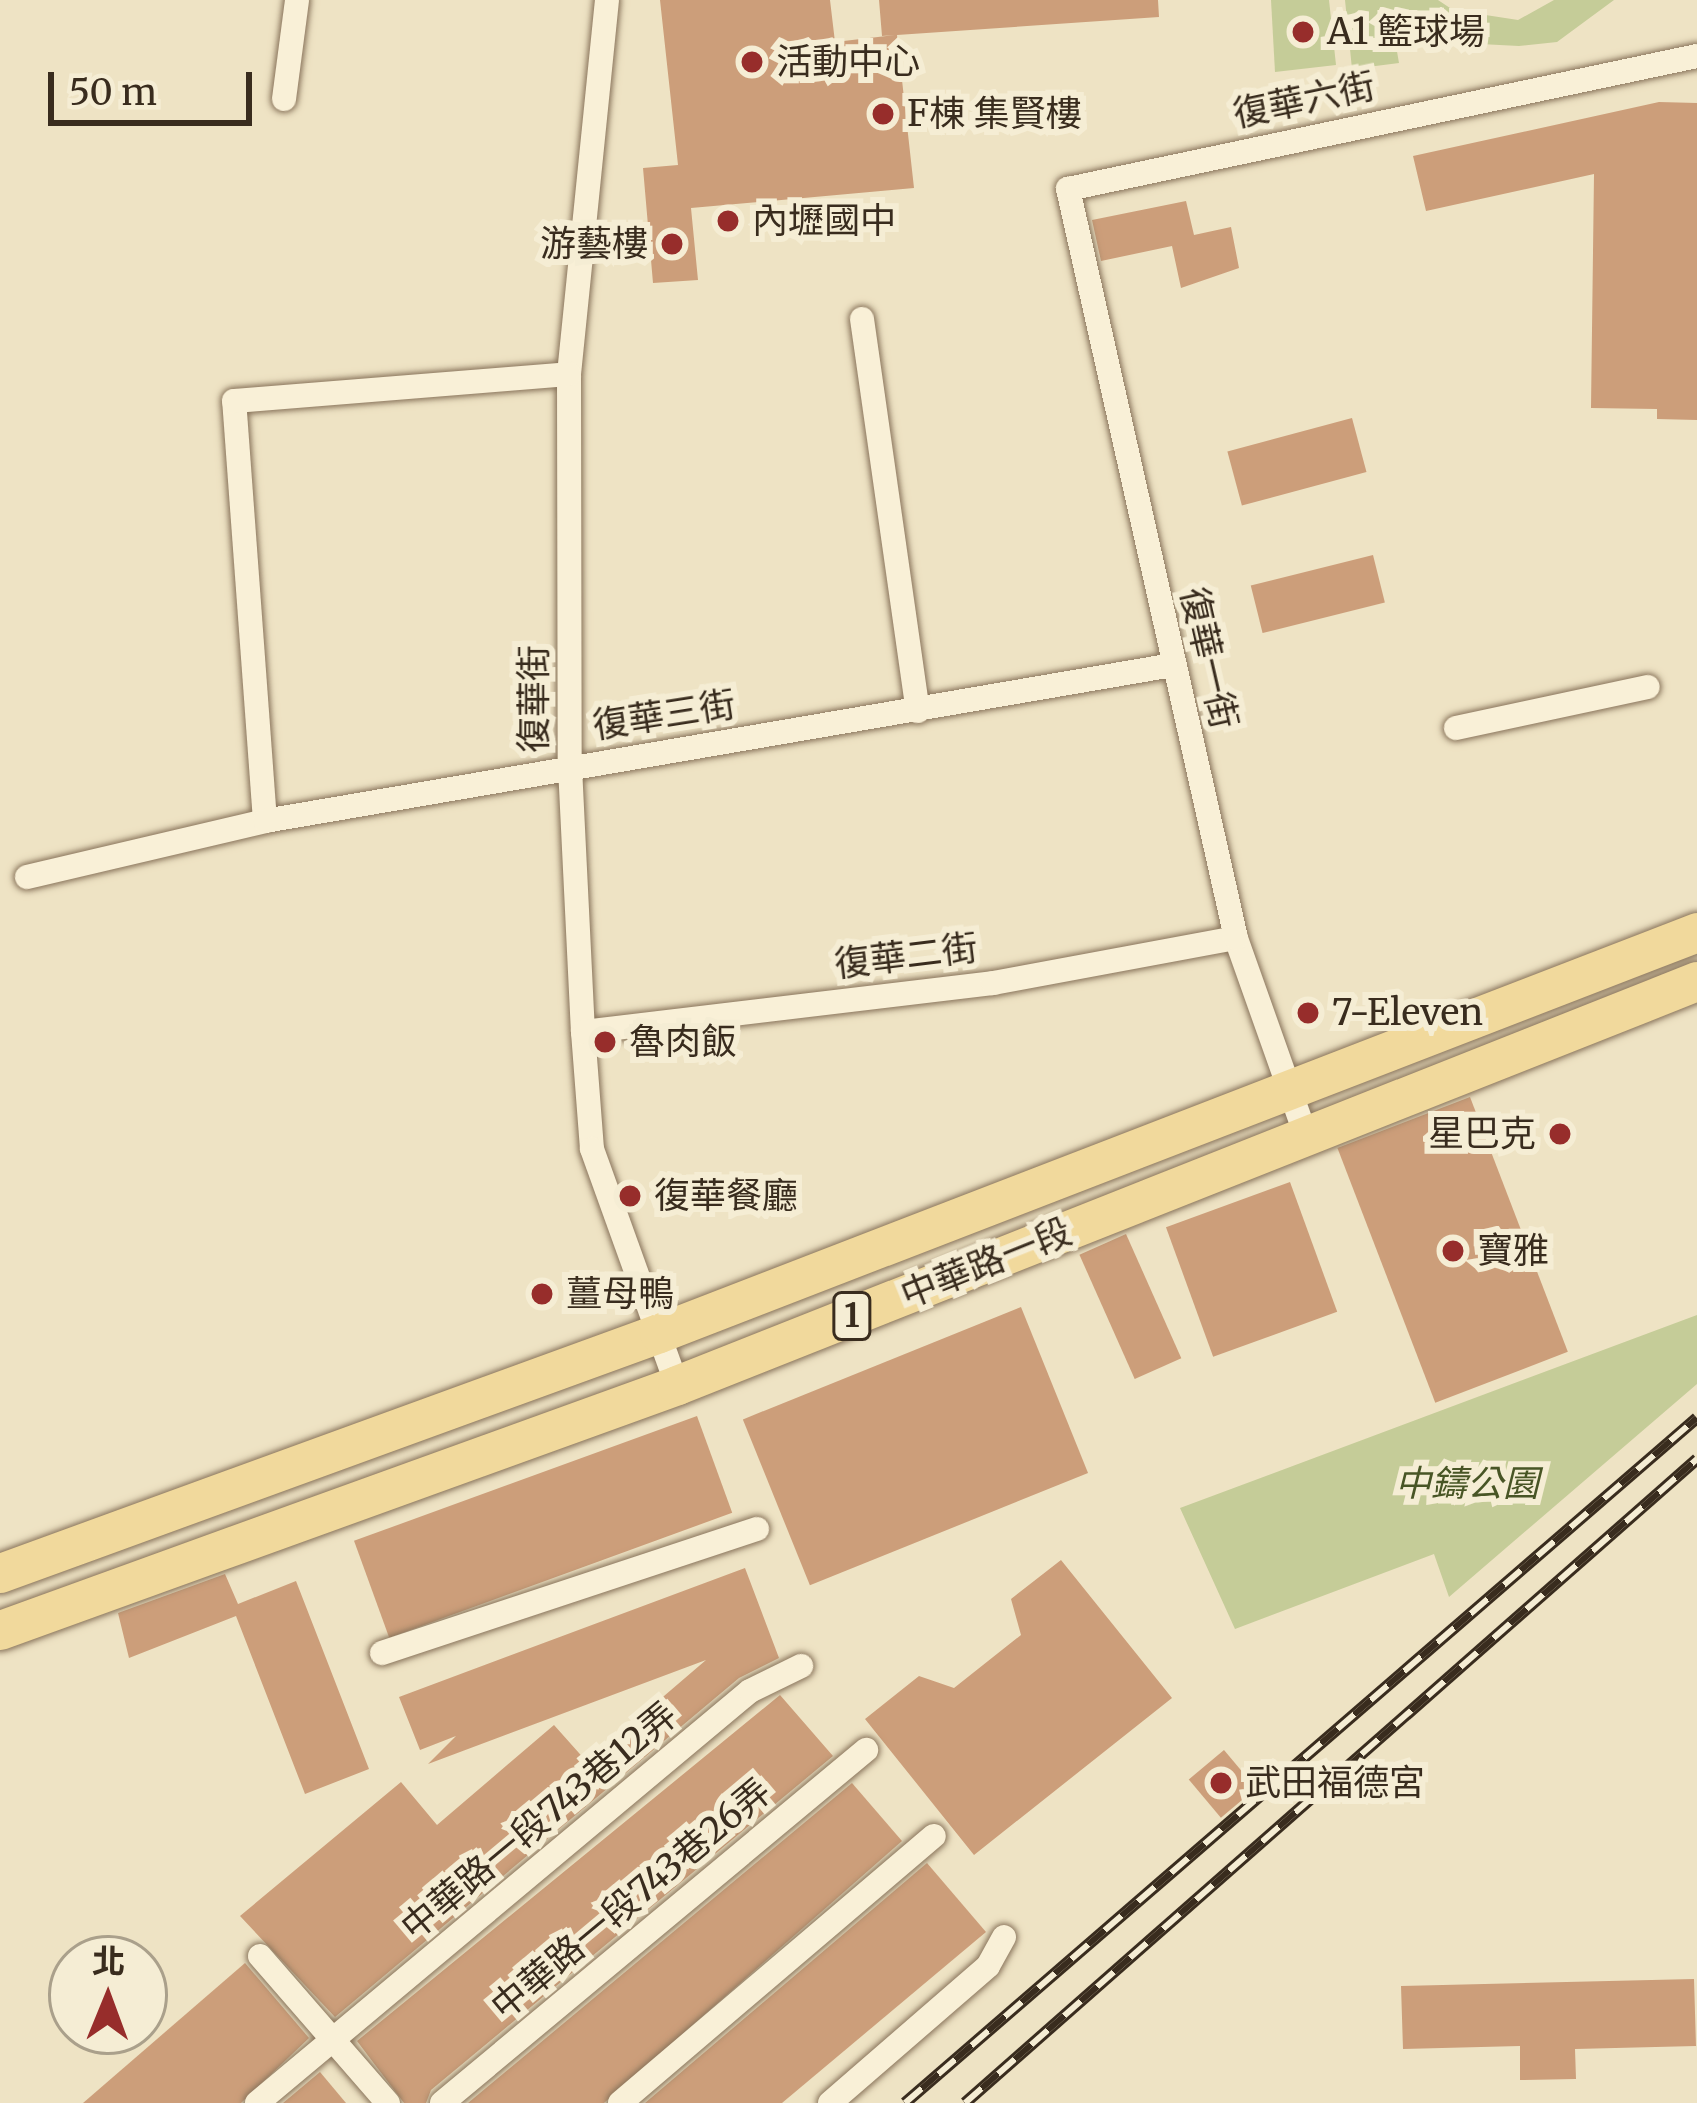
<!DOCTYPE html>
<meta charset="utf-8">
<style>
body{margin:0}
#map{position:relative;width:1697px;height:2103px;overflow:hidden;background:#eee3c4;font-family:Merriweather,"Noto Sans TC",serif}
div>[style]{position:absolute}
.green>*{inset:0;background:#c5cc98}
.building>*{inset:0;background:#cc9e7a;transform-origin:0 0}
.roads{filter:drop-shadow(0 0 3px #89745b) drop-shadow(0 0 3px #89745b)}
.street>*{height:24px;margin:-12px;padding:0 12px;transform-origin:12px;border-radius:12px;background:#f9f0d7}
.primary>*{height:39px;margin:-19.5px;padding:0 19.5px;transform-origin:19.5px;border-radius:19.5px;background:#f1d99c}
.rail>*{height:12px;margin-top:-6px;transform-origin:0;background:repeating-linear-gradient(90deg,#f5edd4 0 22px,#392c1e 0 44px);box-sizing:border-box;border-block:3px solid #392c1e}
.dots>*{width:33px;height:33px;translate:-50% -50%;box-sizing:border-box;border:6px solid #f5edd4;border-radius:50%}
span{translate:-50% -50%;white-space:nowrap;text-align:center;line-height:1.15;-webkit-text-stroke:12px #f5edd4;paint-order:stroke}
.shield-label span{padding:3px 9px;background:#f5edd4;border:3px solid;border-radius:9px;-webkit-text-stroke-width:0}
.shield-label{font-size:33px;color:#392c1e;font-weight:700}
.poi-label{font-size:36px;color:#392c1e}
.left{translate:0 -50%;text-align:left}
.right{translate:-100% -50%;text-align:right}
.street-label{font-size:36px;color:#392c1e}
.park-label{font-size:36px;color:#485525;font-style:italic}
.north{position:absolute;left:48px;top:1935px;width:120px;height:120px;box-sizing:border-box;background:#f5edd4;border:3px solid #aaa08b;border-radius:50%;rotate:1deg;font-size:33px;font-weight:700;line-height:48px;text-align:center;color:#392c1e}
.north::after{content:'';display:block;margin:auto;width:42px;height:54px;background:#972d2b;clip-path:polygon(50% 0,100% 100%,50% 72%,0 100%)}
.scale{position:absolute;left:48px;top:72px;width:204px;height:54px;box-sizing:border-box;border:6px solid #392c1e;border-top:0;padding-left:15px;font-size:36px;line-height:42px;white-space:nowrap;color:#392c1e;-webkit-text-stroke:9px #f5edd4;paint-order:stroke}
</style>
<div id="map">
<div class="green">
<div style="clip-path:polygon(1271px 0,1329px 0,1336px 65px,1275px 72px)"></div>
<div style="clip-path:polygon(1345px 0,1438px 0,1453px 10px,1518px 20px,1554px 0,1614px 0,1557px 42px,1519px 46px,1422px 41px,1390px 11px,1399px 63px,1352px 69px)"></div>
<div style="clip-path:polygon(1697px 1315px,1697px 1384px,1449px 1597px,1434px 1554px,1235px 1629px,1180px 1508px)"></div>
</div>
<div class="building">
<div style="clip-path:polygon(660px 0,830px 0,835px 42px,895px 35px,882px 36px,879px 0,1158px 0,1159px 17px,897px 35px,914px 188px,691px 208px,698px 280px,653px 283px,643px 168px,678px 165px)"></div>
<div style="clip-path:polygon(1659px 102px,1697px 103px,1697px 420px,1657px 419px,1657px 409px,1591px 408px,1594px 174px,1426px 211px,1413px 156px)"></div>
<div style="clip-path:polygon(1186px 201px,1194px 235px,1231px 227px,1239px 268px,1181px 288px,1172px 246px,1101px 261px,1092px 220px)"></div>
<div style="left:1352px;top:418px;width:56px;height:129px;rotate:75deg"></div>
<div style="left:1373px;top:555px;width:49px;height:126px;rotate:76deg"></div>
<div style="left:1470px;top:1097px;width:273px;height:142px;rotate:69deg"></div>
<div style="left:1290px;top:1182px;width:138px;height:132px;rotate:70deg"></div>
<div style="left:1126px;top:1234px;width:136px;height:51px;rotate:66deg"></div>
<div style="left:1021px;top:1307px;width:179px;height:300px;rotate:68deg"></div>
<div style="left:697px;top:1416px;width:103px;height:365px;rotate:70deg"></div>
<div style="clip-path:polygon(1061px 1560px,1172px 1698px,974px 1855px,865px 1719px,919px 1676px,954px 1688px,1021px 1635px,1011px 1599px)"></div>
<div style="clip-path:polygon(745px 1568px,779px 1658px,739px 1678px,335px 2017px,240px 1916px,401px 1782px,437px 1825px,554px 1725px,587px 1762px,706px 1660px,428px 1764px,456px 1736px,420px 1750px,399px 1697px)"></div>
<div style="clip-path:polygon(225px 1574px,238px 1604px,296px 1581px,369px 1769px,305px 1794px,236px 1616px,129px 1658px,118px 1613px)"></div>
<div style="clip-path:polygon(780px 1695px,833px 1756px,431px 2090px,426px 2103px,404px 2103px,357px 2041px)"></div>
<div style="left:1224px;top:1750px;width:50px;height:46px;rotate:50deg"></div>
<div style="clip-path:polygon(852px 1783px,902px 1841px,604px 2103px,468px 2103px)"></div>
<div style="clip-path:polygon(927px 1863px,986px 1932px,782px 2103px,645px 2103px)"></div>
<div style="clip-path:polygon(245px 1963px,309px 2038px,241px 2103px,83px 2103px)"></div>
<div style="clip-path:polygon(1694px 1979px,1696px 2046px,1575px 2049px,1576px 2079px,1520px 2080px,1520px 2046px,1403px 2049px,1401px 1986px)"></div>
<div style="clip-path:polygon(320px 2072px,346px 2103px,283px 2103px)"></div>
</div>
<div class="roads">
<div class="street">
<div style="left:607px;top:0;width:376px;rotate:95.8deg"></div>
<div style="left:569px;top:374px;width:393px;rotate:89.9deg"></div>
<div style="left:570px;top:767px;width:265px;rotate:87.2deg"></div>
<div style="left:583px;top:1032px;width:117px;rotate:85.6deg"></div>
<div style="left:592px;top:1149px;width:251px;rotate:70.2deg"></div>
<div style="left:284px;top:99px;width:100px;rotate:-82.5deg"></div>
<div style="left:862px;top:319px;width:396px;rotate:81.9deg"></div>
<div style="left:1456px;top:728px;width:196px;rotate:-12.1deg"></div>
<div style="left:265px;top:821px;width:421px;rotate:-94.2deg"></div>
<div style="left:234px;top:401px;width:336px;rotate:-4.6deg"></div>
<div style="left:27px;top:877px;width:244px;rotate:-13.2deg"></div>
<div style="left:265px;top:821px;width:921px;rotate:-9.75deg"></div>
<div style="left:583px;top:1032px;width:413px;rotate:-6.8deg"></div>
<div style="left:993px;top:983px;width:247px;rotate:-10.5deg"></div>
<div style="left:1306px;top:1136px;width:210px;rotate:-109.5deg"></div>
<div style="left:1236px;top:938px;width:768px;rotate:-102.64deg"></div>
<div style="left:1068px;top:189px;width:643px;rotate:-11.94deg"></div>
<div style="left:382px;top:1653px;width:395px;rotate:-18.3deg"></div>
<div style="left:260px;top:1956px;width:195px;rotate:49deg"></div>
<div style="left:257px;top:2103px;width:642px;rotate:-39.89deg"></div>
<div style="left:750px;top:1691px;width:57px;rotate:-26.1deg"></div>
<div style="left:442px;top:2103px;width:552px;rotate:-39.78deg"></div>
<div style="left:620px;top:2103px;width:412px;rotate:-40.4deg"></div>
<div style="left:830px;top:2103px;width:209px;rotate:-40.9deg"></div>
<div style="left:988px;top:1966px;width:33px;rotate:-61deg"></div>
</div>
<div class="primary">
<div style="left:0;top:1573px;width:701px;rotate:-20.01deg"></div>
<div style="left:659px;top:1333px;width:1113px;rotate:-21.12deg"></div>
<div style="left:0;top:1630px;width:720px;rotate:-19.89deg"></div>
<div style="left:677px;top:1385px;width:1097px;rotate:-21.61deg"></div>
</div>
</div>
<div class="rail">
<div style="left:905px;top:2103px;width:1047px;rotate:-40.86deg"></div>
<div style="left:965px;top:2103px;width:975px;rotate:-41.34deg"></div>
</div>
<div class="dots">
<div style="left:1303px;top:32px;background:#972d2b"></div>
<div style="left:752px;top:62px;background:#972d2b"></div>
<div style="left:883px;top:114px;background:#972d2b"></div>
<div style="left:728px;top:221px;background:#972d2b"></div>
<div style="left:672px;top:244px;background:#972d2b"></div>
<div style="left:1308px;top:1013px;background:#972d2b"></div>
<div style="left:605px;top:1042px;background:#972d2b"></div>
<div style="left:1560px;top:1134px;background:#972d2b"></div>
<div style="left:630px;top:1196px;background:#972d2b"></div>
<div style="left:1453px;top:1251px;background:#972d2b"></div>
<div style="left:542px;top:1294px;background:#972d2b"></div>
<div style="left:1221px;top:1783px;background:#972d2b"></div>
</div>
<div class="shield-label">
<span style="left:852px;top:1316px">1</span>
</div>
<div class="poi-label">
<span class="left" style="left:1327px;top:32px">A1 籃球場</span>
<span class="left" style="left:776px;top:62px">活動中心</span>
<span class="left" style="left:907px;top:114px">F棟 集賢樓</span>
<span class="left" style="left:752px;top:221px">內壢國中</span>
<span class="right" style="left:648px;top:244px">游藝樓</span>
<span class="left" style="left:1332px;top:1013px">7-Eleven</span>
<span class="left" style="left:629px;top:1042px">魯肉飯</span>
<span class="right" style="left:1536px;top:1134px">星巴克</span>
<span class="left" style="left:654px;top:1196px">復華餐廳</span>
<span class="left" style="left:1477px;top:1251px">寶雅</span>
<span class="left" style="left:566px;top:1294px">薑母鴨</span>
<span class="left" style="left:1245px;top:1783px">武田福德宮</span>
</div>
<div class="street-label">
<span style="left:1304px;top:100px;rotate:-12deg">復華六街</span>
<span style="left:1209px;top:658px;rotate:77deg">復華一街</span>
<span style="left:534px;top:699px;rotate:-90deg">復華街</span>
<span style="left:664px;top:715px;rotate:-9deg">復華三街</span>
<span style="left:906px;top:956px;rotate:-7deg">復華二街</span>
<span style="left:986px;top:1263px;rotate:-22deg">中華路一段</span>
<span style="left:539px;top:1821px;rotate:-40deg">中華路一段743巷12弄</span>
<span style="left:631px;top:1899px;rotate:-40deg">中華路一段743巷26弄</span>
</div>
<div class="park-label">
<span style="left:1467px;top:1484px">中鑄公園</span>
</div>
<div class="north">北</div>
<div class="scale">50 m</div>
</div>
